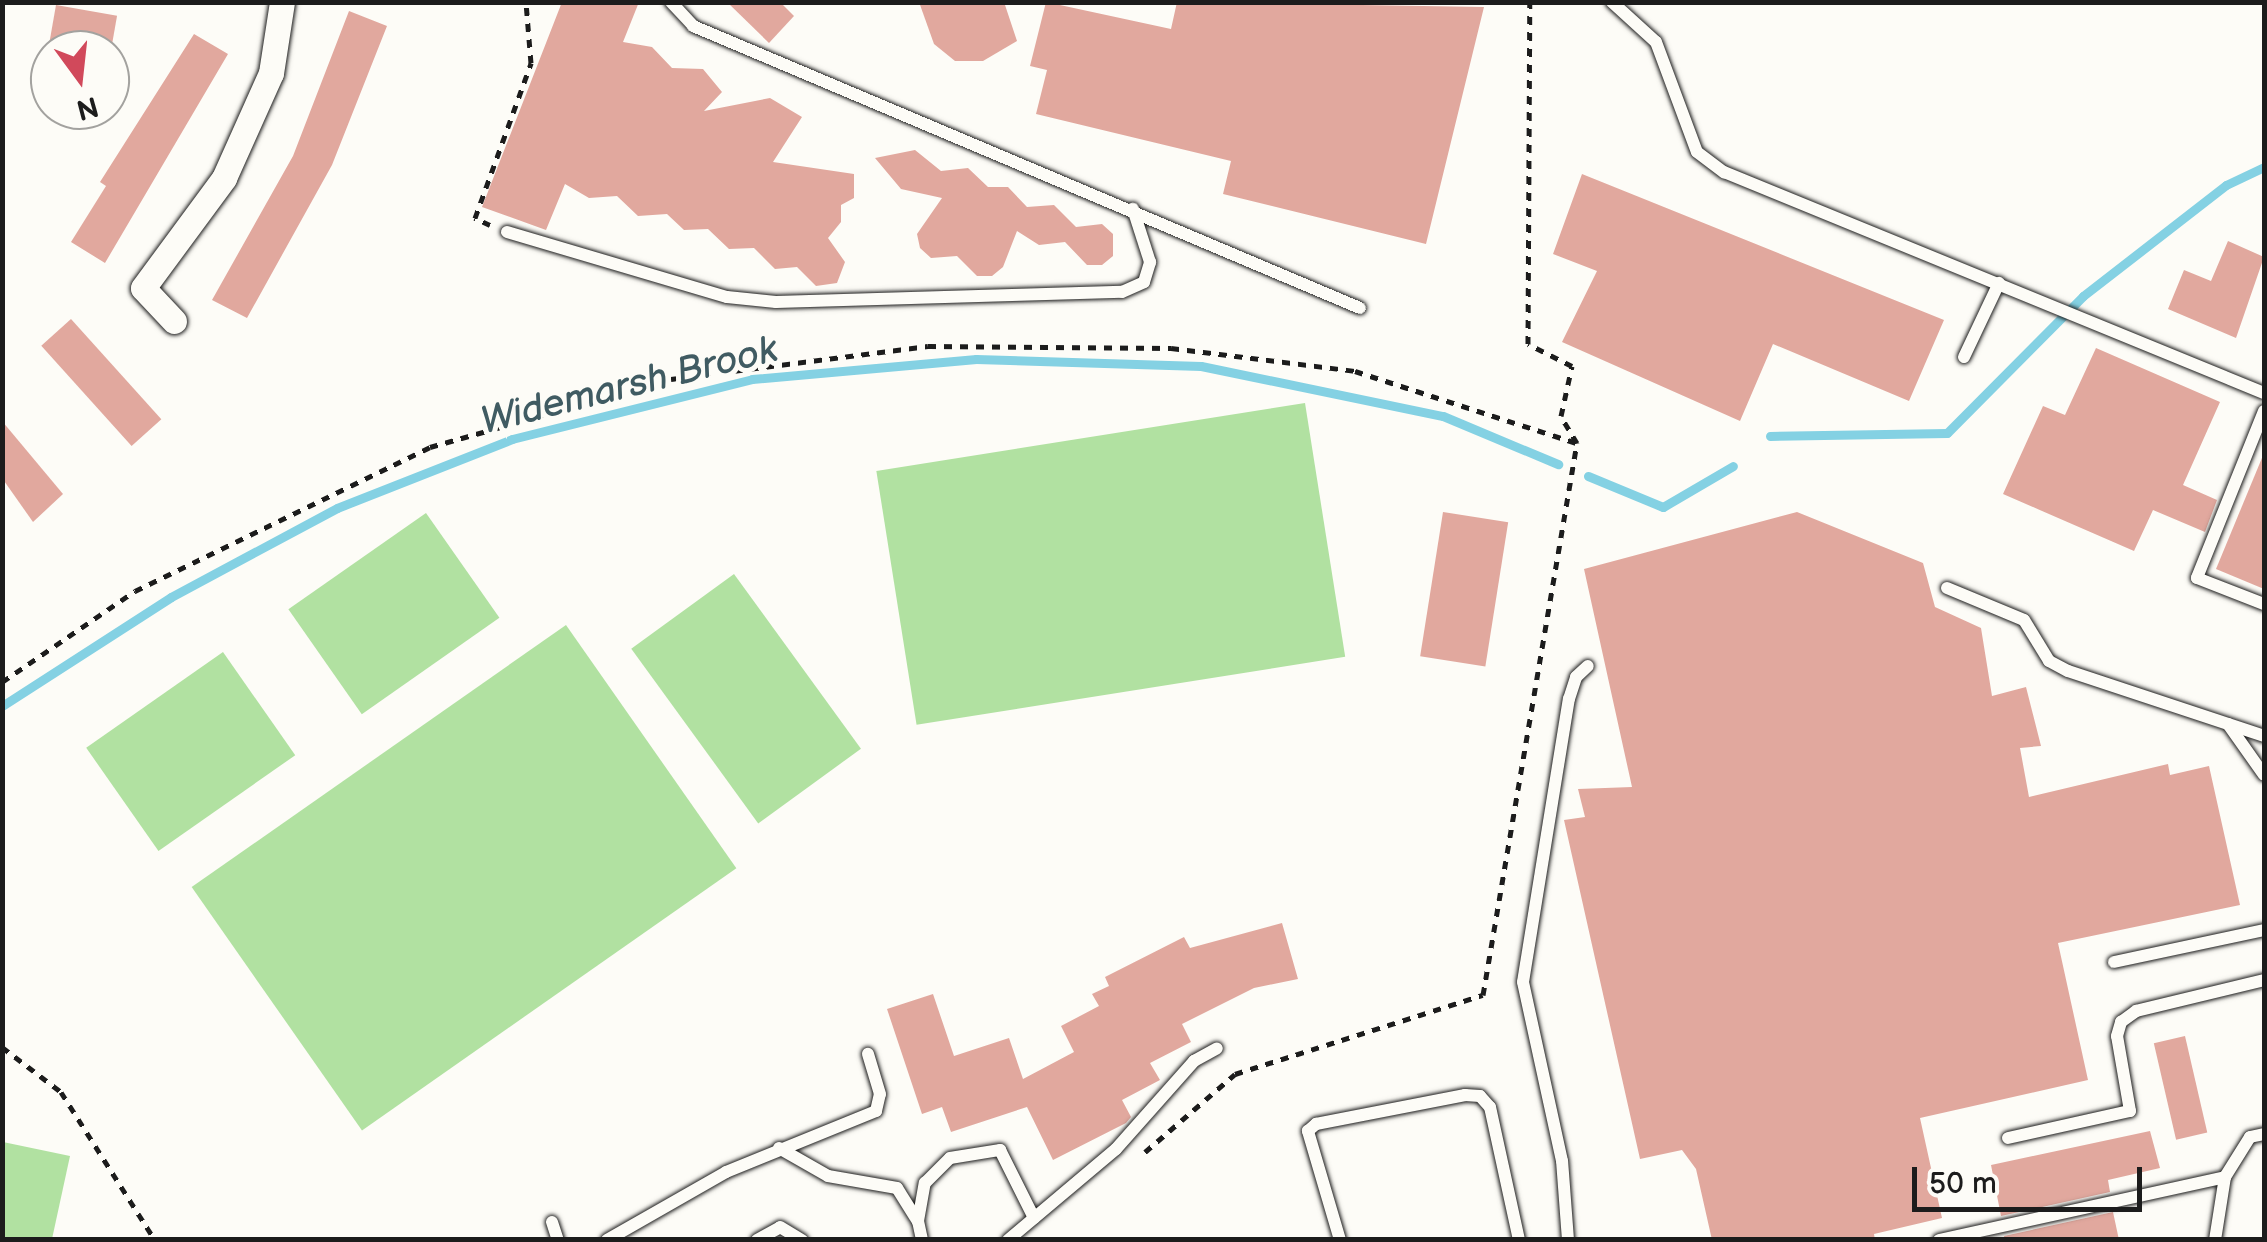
<!DOCTYPE html>
<style>
body{margin:0}
#map{position:relative;width:2267px;height:1242px;overflow:hidden;background:#fdfcf7;font-family:"Balsamiq Sans",sans-serif}
div>[style]{position:absolute}
.green>*{inset:0;background:#b1e1a1;transform-origin:0 0}
.stream>*{height:9px;margin:-4.5px;padding:0 4.5px;transform-origin:4.5px;border-radius:4.5px;background:#84d1e3}
.building>*{inset:0;background:#e1a89e;transform-origin:0 0}
.path>*{height:5px;margin-top:-2.5px;transform-origin:0;background:repeating-linear-gradient(90deg,#1c1c1c 0 8px,transparent 0 16px)}
.roads{filter:drop-shadow(0 0 2px #1c1c1c) drop-shadow(0 0 2px #1c1c1c)}
.lane>*{height:12px;margin:-6px;padding:0 6px;transform-origin:6px;border-radius:6px;background:#fdfcf7}
.street>*{height:25px;margin:-12.5px;padding:0 12.5px;transform-origin:12.5px;border-radius:12.5px;background:#fdfcf7}
span{translate:-50% -50%;white-space:nowrap;text-align:center;line-height:1.15;-webkit-text-stroke:10px #fdfcf7;paint-order:stroke}
.water-label{font-size:38px;color:#405b62;font-style:italic}
.frame{position:absolute;inset:0;border:5px solid #1c1c1c;pointer-events:none}
.north{position:absolute;left:30px;top:30px;width:100px;height:100px;box-sizing:border-box;background:#fdfcf7;border:2px solid #a3a29f;border-radius:50%;rotate:165deg;font-size:28px;font-weight:700;line-height:40px;text-align:center;color:#1c1c1c}
.north::after{content:'';display:block;margin:auto;width:35px;height:45px;background:#d1495b;clip-path:polygon(50% 0,100% 100%,50% 72%,0 100%)}
.scale{position:absolute;left:1912px;top:1167px;width:230px;height:45px;box-sizing:border-box;border:5px solid #1c1c1c;border-top:0;padding-left:12px;font-size:30px;line-height:35px;white-space:nowrap;color:#1c1c1c;-webkit-text-stroke:8px #fdfcf7;paint-order:stroke}
</style>
<div id="map">
<div class="green">
<div style="left:1305px;top:403px;width:257px;height:434px;rotate:81deg"></div>
<div style="left:426px;top:513px;width:128px;height:168px;rotate:55deg"></div>
<div style="left:734px;top:574px;width:216px;height:127px;rotate:54deg"></div>
<div style="left:566px;top:625px;width:297px;height:457px;rotate:55deg"></div>
<div style="left:223px;top:652px;width:126px;height:167px;rotate:55deg"></div>
<div style="clip-path:polygon(3px 1142px,70px 1156px,52px 1239px,3px 1239px)"></div>
</div>
<div class="stream">
<div style="left:1770px;top:436px;width:177px;rotate:-1deg"></div>
<div style="left:1947px;top:433px;width:193px;rotate:-45.2deg"></div>
<div style="left:2083px;top:296px;width:181px;rotate:-37.8deg"></div>
<div style="left:2226px;top:185px;width:42px;rotate:-25.3deg"></div>
<div style="left:1588px;top:476px;width:81px;rotate:22.5deg"></div>
<div style="left:1663px;top:507px;width:81px;rotate:-30.4deg"></div>
<div style="left:2px;top:706px;width:201px;rotate:-32.8deg"></div>
<div style="left:171px;top:597px;width:188px;rotate:-28.2deg"></div>
<div style="left:337px;top:508px;width:188px;rotate:-21.5deg"></div>
<div style="left:512px;top:439px;width:247px;rotate:-14deg"></div>
<div style="left:752px;top:379px;width:225px;rotate:-5.1deg"></div>
<div style="left:976px;top:359px;width:225px;rotate:1.8deg"></div>
<div style="left:1201px;top:366px;width:247px;rotate:11.7deg"></div>
<div style="left:1443px;top:416px;width:125px;rotate:22.7deg"></div>
</div>
<div class="building">
<div style="clip-path:polygon(562px 2px,639px 2px,623px 42px,652px 47px,672px 68px,703px 69px,722px 92px,704px 111px,770px 98px,802px 117px,773px 162px,854px 174px,854px 198px,841px 205px,841px 222px,828px 238px,845px 262px,837px 283px,816px 286px,797px 267px,775px 269px,754px 248px,729px 249px,708px 229px,684px 230px,667px 214px,638px 216px,617px 196px,589px 198px,565px 184px,546px 230px,482px 207px)"></div>
<div style="clip-path:polygon(727px 2px,780px 2px,794px 16px,769px 43px)"></div>
<div style="clip-path:polygon(919px 2px,1004px 2px,1017px 41px,983px 61px,955px 61px,934px 44px)"></div>
<div style="clip-path:polygon(1046px 2px,1171px 29px,1177px 2px,1484px 7px,1426px 244px,1223px 194px,1231px 161px,1036px 114px,1047px 70px,1030px 66px)"></div>
<div style="left:56px;top:5px;width:62px;height:40px;rotate:10deg"></div>
<div style="clip-path:polygon(349px 11px,387px 26px,332px 165px,247px 318px,212px 300px,293px 156px)"></div>
<div style="clip-path:polygon(194px 34px,228px 54px,105px 263px,71px 242px,106px 186px,100px 182px)"></div>
<div style="clip-path:polygon(915px 150px,941px 171px,968px 168px,988px 187px,1008px 187px,1027px 207px,1054px 205px,1076px 227px,1102px 224px,1113px 234px,1113px 256px,1102px 265px,1087px 265px,1065px 242px,1039px 245px,1017px 231px,1003px 267px,992px 276px,977px 276px,957px 256px,931px 258px,920px 248px,917px 234px,942px 198px,901px 189px,875px 158px)"></div>
<div style="clip-path:polygon(1582px 174px,1944px 320px,1909px 401px,1773px 344px,1740px 421px,1562px 342px,1597px 271px,1553px 254px)"></div>
<div style="clip-path:polygon(2228px 241px,2264px 257px,2236px 338px,2168px 309px,2184px 270px,2211px 281px)"></div>
<div style="left:71px;top:319px;width:135px;height:40px;rotate:48deg"></div>
<div style="clip-path:polygon(2096px 348px,2220px 402px,2183px 485px,2217px 500px,2205px 532px,2153px 510px,2134px 551px,2003px 494px,2043px 406px,2065px 415px)"></div>
<div style="clip-path:polygon(2px 421px,63px 494px,33px 522px,2px 478px)"></div>
<div style="clip-path:polygon(2264px 453px,2264px 589px,2216px 569px)"></div>
<div style="left:1443px;top:512px;width:66px;height:146px;rotate:9deg"></div>
<div style="clip-path:polygon(1797px 512px,1923px 563px,1935px 607px,1981px 628px,1992px 696px,2026px 687px,2041px 746px,2020px 748px,2029px 797px,2168px 764px,2170px 775px,2209px 766px,2240px 905px,2058px 943px,2088px 1080px,1920px 1118px,1942px 1218px,1874px 1234px,1875px 1240px,1712px 1240px,1696px 1169px,1682px 1150px,1640px 1159px,1564px 820px,1585px 817px,1578px 789px,1632px 787px,1584px 569px)"></div>
<div style="clip-path:polygon(1282px 923px,1298px 979px,1254px 988px,1182px 1024px,1191px 1042px,1150px 1063px,1160px 1080px,1122px 1100px,1131px 1117px,1126px 1123px,1053px 1160px,1027px 1107px,951px 1132px,942px 1107px,922px 1114px,887px 1009px,933px 994px,954px 1056px,1009px 1038px,1023px 1079px,1074px 1052px,1061px 1026px,1099px 1006px,1092px 994px,1109px 986px,1105px 977px,1184px 937px,1190px 948px)"></div>
<div style="left:2185px;top:1036px;width:99px;height:32px;rotate:77deg"></div>
<div style="clip-path:polygon(2150px 1131px,2160px 1168px,2108px 1180px,2110px 1192px,2001px 1216px,1991px 1165px)"></div>
<div style="clip-path:polygon(2113px 1212px,2119px 1240px,2005px 1240px,2004px 1236px)"></div>
</div>
<div class="path">
<div style="left:490px;top:225px;width:17px;rotate:-155deg"></div>
<div style="left:475px;top:218px;width:165px;rotate:-70.1deg"></div>
<div style="left:531px;top:63px;width:61px;rotate:-94.7deg"></div>
<div style="left:2px;top:682px;width:161px;rotate:-34.4deg"></div>
<div style="left:135px;top:591px;width:328px;rotate:-26deg"></div>
<div style="left:430px;top:447px;width:250px;rotate:-15.8deg"></div>
<div style="left:671px;top:379px;width:259px;rotate:-7.3deg"></div>
<div style="left:928px;top:346px;width:243px;rotate:0.5deg"></div>
<div style="left:1171px;top:348px;width:185px;rotate:7.1deg"></div>
<div style="left:1355px;top:371px;width:233px;rotate:18deg"></div>
<div style="left:2px;top:1047px;width:74px;rotate:37.3deg"></div>
<div style="left:61px;top:1092px;width:175px;rotate:57.6deg"></div>
<div style="left:1145px;top:1152px;width:119px;rotate:-40.9deg"></div>
<div style="left:1235px;top:1074px;width:260px;rotate:-17.7deg"></div>
<div style="left:1483px;top:995px;width:560px;rotate:-80.34deg"></div>
<div style="left:1577px;top:443px;width:31px;rotate:-121deg"></div>
<div style="left:1561px;top:416px;width:51px;rotate:-77.6deg"></div>
<div style="left:1572px;top:366px;width:49px;rotate:-153.4deg"></div>
<div style="left:1528px;top:344px;width:342px;rotate:-89.7deg"></div>
</div>
<div class="roads">
<div class="lane">
<div style="left:671px;top:2px;width:33px;rotate:47deg"></div>
<div style="left:693px;top:26px;width:724px;rotate:22.92deg"></div>
<div style="left:1612px;top:2px;width:59px;rotate:42.3deg"></div>
<div style="left:1656px;top:42px;width:117px;rotate:69.6deg"></div>
<div style="left:1697px;top:152px;width:34px;rotate:37deg"></div>
<div style="left:1724px;top:172px;width:583px;rotate:22.26deg"></div>
<div style="left:507px;top:232px;width:229px;rotate:16.5deg"></div>
<div style="left:727px;top:297px;width:49px;rotate:5.8deg"></div>
<div style="left:776px;top:302px;width:346px;rotate:-1.7deg"></div>
<div style="left:1122px;top:292px;width:24px;rotate:-24deg"></div>
<div style="left:1144px;top:282px;width:21px;rotate:-73deg"></div>
<div style="left:1150px;top:262px;width:56px;rotate:-107.8deg"></div>
<div style="left:1964px;top:357px;width:82px;rotate:-64.7deg"></div>
<div style="left:2264px;top:411px;width:180px;rotate:111.9deg"></div>
<div style="left:2197px;top:578px;width:72px;rotate:21.2deg"></div>
<div style="left:1947px;top:588px;width:83px;rotate:22.6deg"></div>
<div style="left:2024px;top:620px;width:48px;rotate:58.6deg"></div>
<div style="left:2049px;top:661px;width:21px;rotate:28deg"></div>
<div style="left:2068px;top:671px;width:206px;rotate:18.3deg"></div>
<div style="left:2228px;top:724px;width:62px;rotate:54.8deg"></div>
<div style="left:2114px;top:962px;width:153px;rotate:-12deg"></div>
<div style="left:2008px;top:1138px;width:125px;rotate:-12.5deg"></div>
<div style="left:2130px;top:1111px;width:76px;rotate:-99.8deg"></div>
<div style="left:2117px;top:1036px;width:15px;rotate:-74deg"></div>
<div style="left:2121px;top:1022px;width:19px;rotate:-36deg"></div>
<div style="left:2136px;top:1011px;width:132px;rotate:-13.6deg"></div>
<div style="left:779px;top:1148px;width:56px;rotate:29.7deg"></div>
<div style="left:828px;top:1176px;width:70px;rotate:9.9deg"></div>
<div style="left:897px;top:1188px;width:39px;rotate:58deg"></div>
<div style="left:918px;top:1221px;width:19px;rotate:78deg"></div>
<div style="left:918px;top:1221px;width:39px;rotate:-80deg"></div>
<div style="left:925px;top:1183px;width:35px;rotate:-45deg"></div>
<div style="left:950px;top:1158px;width:51px;rotate:-9.1deg"></div>
<div style="left:1000px;top:1150px;width:76px;rotate:63.4deg"></div>
<div style="left:552px;top:1222px;width:19px;rotate:72deg"></div>
<div style="left:607px;top:1240px;width:137px;rotate:-29.7deg"></div>
<div style="left:726px;top:1172px;width:162px;rotate:-22.1deg"></div>
<div style="left:876px;top:1111px;width:17px;rotate:-77deg"></div>
<div style="left:880px;top:1094px;width:42px;rotate:-106.7deg"></div>
<div style="left:757px;top:1240px;width:26px;rotate:-29deg"></div>
<div style="left:780px;top:1227px;width:26px;rotate:31deg"></div>
<div style="left:1008px;top:1240px;width:141px;rotate:-40.1deg"></div>
<div style="left:1116px;top:1149px;width:118px;rotate:-48.4deg"></div>
<div style="left:1194px;top:1061px;width:26px;rotate:-29deg"></div>
<div style="left:1340px;top:1240px;width:114px;rotate:-106.4deg"></div>
<div style="left:1308px;top:1131px;width:11px;rotate:-41deg"></div>
<div style="left:1316px;top:1124px;width:152px;rotate:-11deg"></div>
<div style="left:1465px;top:1095px;width:15px;rotate:4deg"></div>
<div style="left:1480px;top:1096px;width:15px;rotate:48deg"></div>
<div style="left:1490px;top:1107px;width:136px;rotate:77.7deg"></div>
<div style="left:1568px;top:1240px;width:79px;rotate:-94.3deg"></div>
<div style="left:1562px;top:1161px;width:183px;rotate:-102.3deg"></div>
<div style="left:1523px;top:982px;width:287px;rotate:-80.8deg"></div>
<div style="left:1569px;top:699px;width:23px;rotate:-72deg"></div>
<div style="left:1576px;top:677px;width:16px;rotate:-43deg"></div>
<div style="left:1939px;top:1240px;width:293px;rotate:-12.4deg"></div>
<div style="left:2215px;top:1240px;width:64px;rotate:-81deg"></div>
<div style="left:2225px;top:1177px;width:47px;rotate:-58deg"></div>
<div style="left:2250px;top:1137px;width:14px;rotate:-12deg"></div>
</div>
<div class="street">
<div style="left:174px;top:321px;width:45px;rotate:-133.2deg"></div>
<div style="left:143px;top:288px;width:137px;rotate:-53.6deg"></div>
<div style="left:224px;top:178px;width:115px;rotate:-65.9deg"></div>
<div style="left:271px;top:73px;width:72px;rotate:-81.2deg"></div>
</div>
</div>
<div class="water-label">
<span style="left:629px;top:386px;rotate:-14deg">Widemarsh Brook</span>
</div>
<div class="frame"></div>
<div class="north">N</div>
<div class="scale">50 m</div>
</div>
